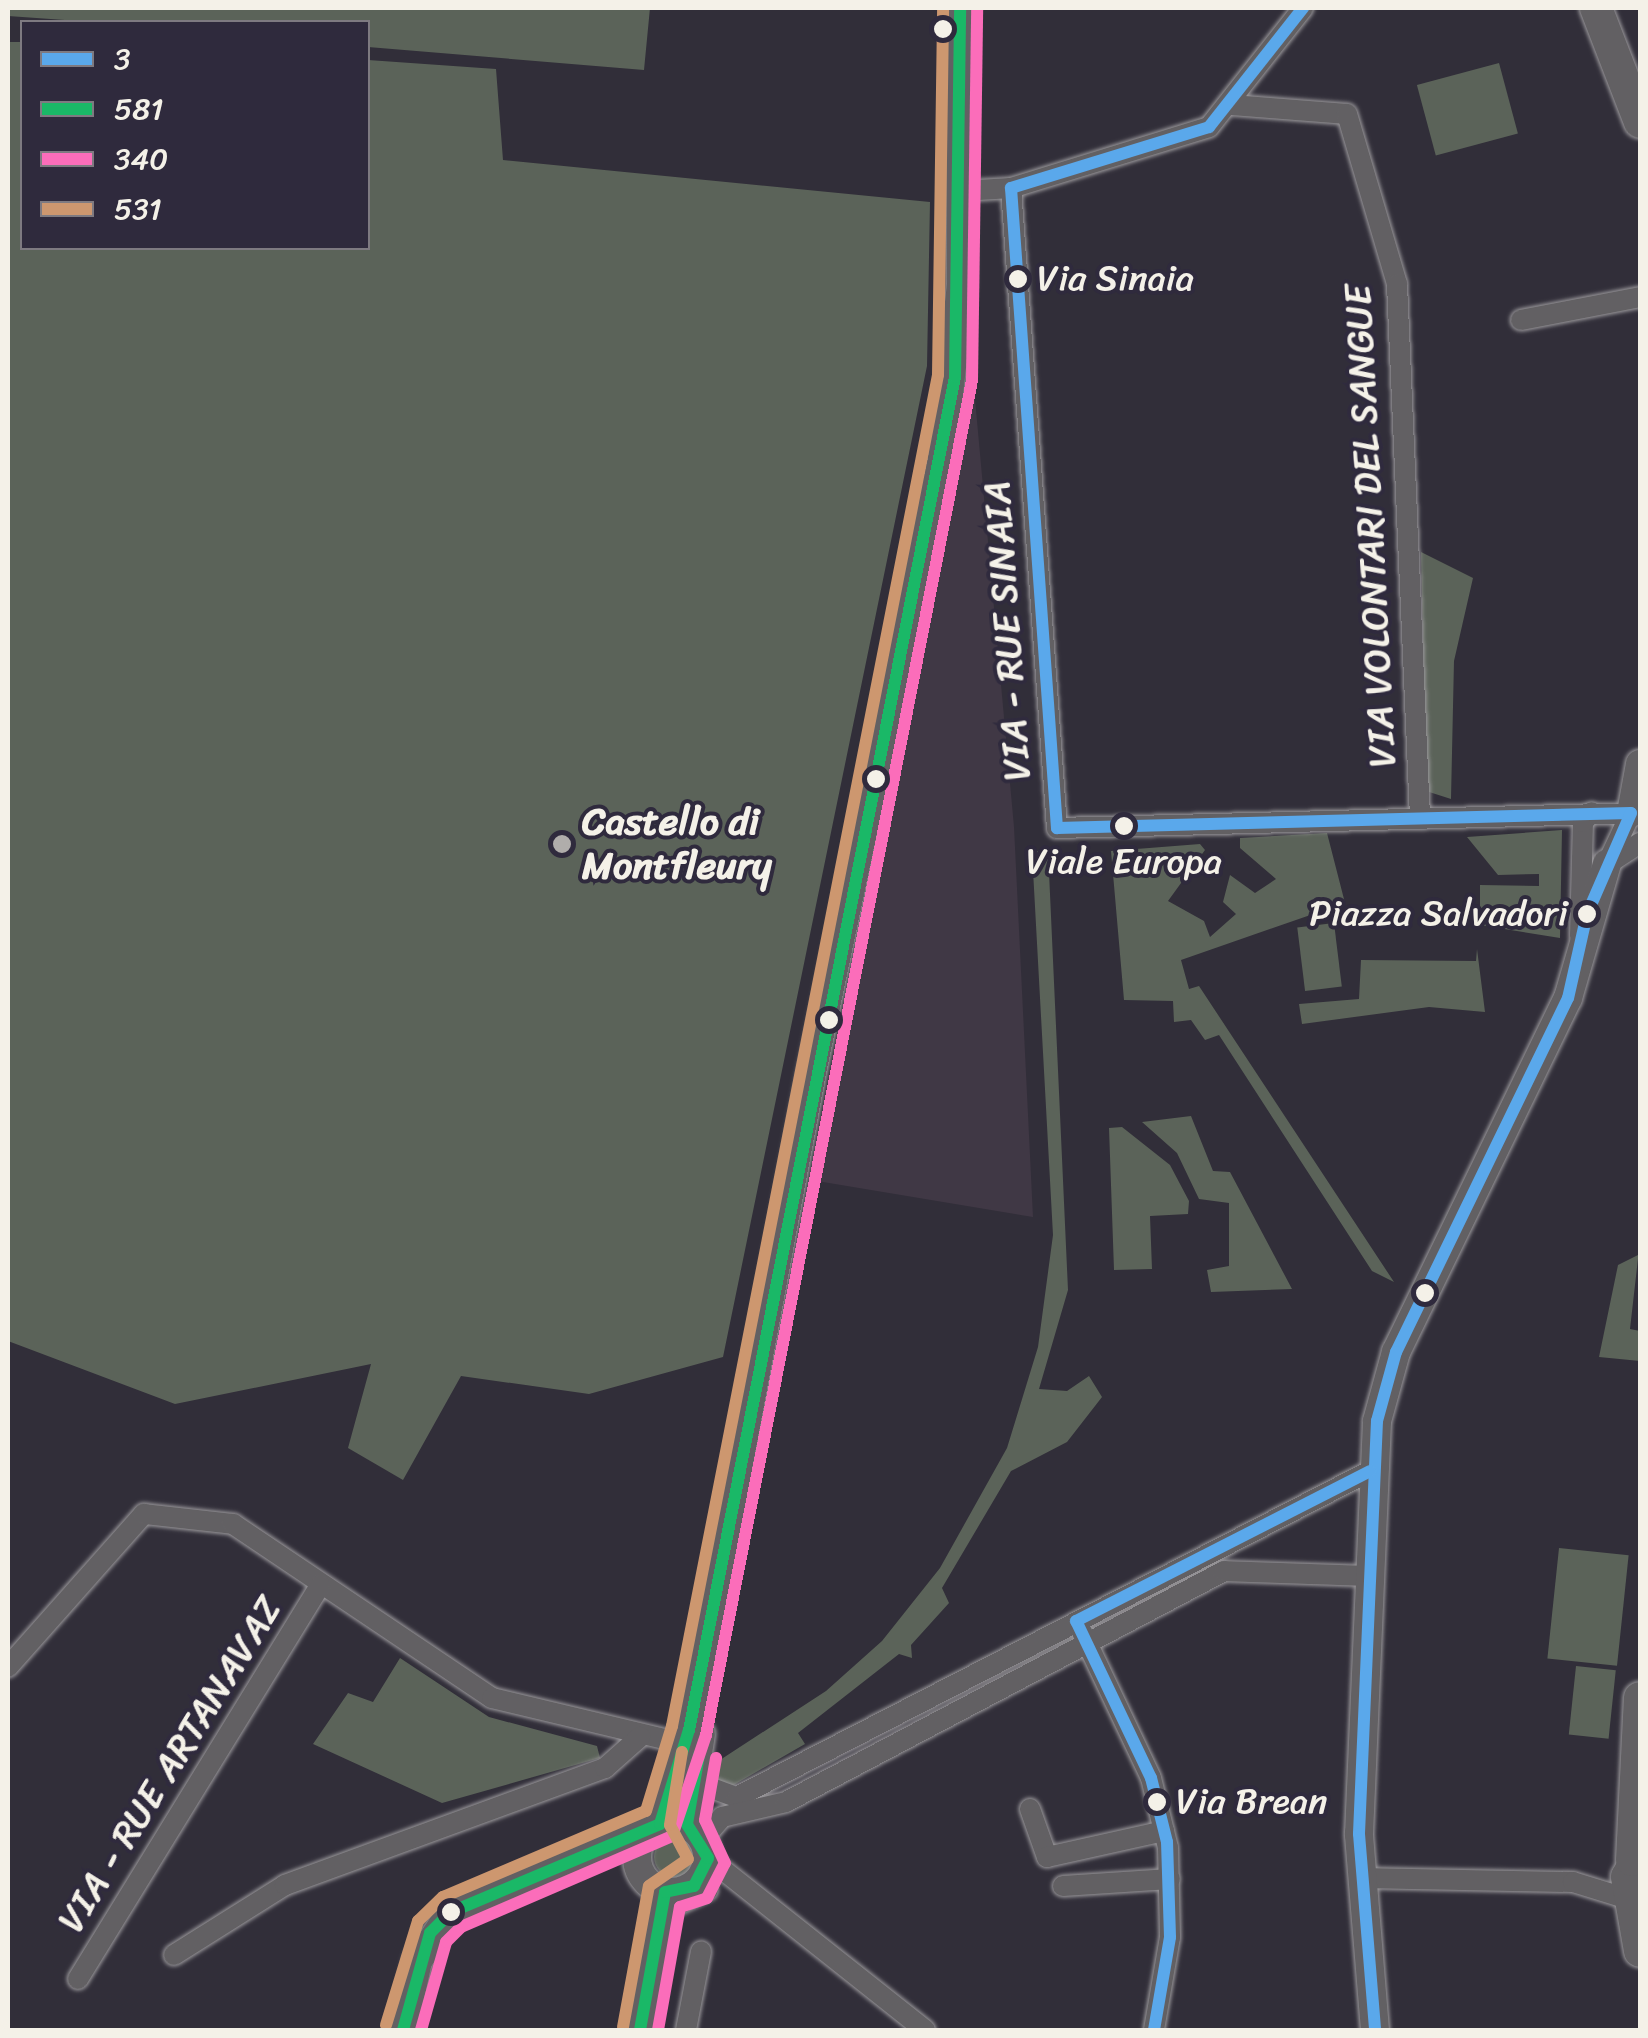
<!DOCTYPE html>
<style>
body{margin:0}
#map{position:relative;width:1648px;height:2038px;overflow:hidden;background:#312e39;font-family:Sriracha,sans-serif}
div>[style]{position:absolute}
.built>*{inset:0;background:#403845}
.green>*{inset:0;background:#5b6359;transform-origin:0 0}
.round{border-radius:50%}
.roads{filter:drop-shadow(0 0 2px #9a989b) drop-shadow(0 0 2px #9a989b)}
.street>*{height:20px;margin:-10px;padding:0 10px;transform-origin:10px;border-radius:10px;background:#626063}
.secondary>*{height:28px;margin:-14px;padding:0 14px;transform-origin:14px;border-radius:14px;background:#626063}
.secondary>.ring{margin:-14px;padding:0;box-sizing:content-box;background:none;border:28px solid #626063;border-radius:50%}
.primary>*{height:32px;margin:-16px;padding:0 16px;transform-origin:16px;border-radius:16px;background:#626063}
.bus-1>*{height:12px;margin:-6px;padding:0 6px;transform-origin:6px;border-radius:6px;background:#5aa8eb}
.bus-2>*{height:12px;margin:-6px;padding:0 6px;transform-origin:6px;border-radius:6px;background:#1ab867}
.bus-3>*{height:12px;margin:-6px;padding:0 6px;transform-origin:6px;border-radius:6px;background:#fb6dba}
.bus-4>*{height:12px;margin:-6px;padding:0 6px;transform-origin:6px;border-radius:6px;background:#cd976f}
.dots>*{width:28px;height:28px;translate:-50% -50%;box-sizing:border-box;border:5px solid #2f2a3d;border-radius:50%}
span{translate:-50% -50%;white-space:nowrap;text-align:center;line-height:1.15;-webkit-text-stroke:8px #2f2a3d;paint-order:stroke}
.bus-label{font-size:36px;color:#f4f1e8}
.left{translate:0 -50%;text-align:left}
.right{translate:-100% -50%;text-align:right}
.street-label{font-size:38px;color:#f4f1e8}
.poi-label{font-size:38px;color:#f4f1e8;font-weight:700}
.frame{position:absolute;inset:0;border:10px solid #f4f1e8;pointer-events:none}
.legend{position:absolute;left:20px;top:20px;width:350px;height:230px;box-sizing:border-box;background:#2f2a3d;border:2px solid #7e7a81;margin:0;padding:12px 18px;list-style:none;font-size:30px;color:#f4f1e8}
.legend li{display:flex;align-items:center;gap:20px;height:50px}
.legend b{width:50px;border:2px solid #7e7a81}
</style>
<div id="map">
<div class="built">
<div style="clip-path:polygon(974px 388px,1014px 827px,1033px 1217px,811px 1180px)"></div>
</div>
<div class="green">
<div style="clip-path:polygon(8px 8px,650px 8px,644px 70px,368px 47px,368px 22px,93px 22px,8px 16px)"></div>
<div style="clip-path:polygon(8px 42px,22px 42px,22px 248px,368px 248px,368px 60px,496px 69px,503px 160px,930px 202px,927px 366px,723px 1357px,589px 1394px,461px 1376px,403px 1480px,348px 1448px,371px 1364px,175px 1404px,8px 1341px)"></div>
<div style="left:1499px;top:63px;width:73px;height:85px;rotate:75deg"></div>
<div style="clip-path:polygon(1421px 552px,1473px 578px,1454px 661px,1451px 799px,1426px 791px)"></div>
<div style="clip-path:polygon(1562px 830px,1560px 938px,1480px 925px,1480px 885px,1539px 886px,1539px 874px,1498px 875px,1467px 837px)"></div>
<div style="clip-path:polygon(1327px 833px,1345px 903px,1181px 960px,1189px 989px,1199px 986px,1394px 1282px,1372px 1271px,1219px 1035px,1205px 1040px,1191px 1020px,1174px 1022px,1173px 1001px,1124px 1000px,1111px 851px,1200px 844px,1205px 850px,1168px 901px,1204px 921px,1210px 937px,1236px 914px,1223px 902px,1230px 875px,1255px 893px,1276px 879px,1240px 848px,1240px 838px)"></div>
<div style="clip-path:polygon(1048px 850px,1068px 1290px,1039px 1389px,1067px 1391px,1089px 1376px,1102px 1397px,1067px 1442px,1011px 1471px,942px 1588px,949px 1603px,911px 1645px,912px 1658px,899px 1654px,798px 1733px,805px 1744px,732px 1786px,711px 1781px,720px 1760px,826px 1691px,882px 1641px,940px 1568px,1007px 1448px,1038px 1347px,1053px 1235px,1032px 852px)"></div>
<div style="left:1334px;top:923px;width:64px;height:37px;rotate:83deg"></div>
<div style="clip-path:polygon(1477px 949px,1485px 1012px,1429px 1007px,1302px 1024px,1299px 1004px,1359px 999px,1361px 960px,1476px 961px)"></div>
<div style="clip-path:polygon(1191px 1116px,1213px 1171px,1230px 1172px,1292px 1289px,1211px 1292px,1207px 1270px,1229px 1266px,1229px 1203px,1199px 1199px,1177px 1153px,1142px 1122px)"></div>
<div style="clip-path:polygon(1122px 1127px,1170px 1165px,1189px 1201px,1188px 1214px,1150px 1216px,1152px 1269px,1114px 1270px,1109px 1128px)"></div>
<div style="clip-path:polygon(1640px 1241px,1630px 1329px,1640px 1331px,1640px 1361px,1599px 1357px,1618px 1265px,1638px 1255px)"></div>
<div style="left:1559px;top:1548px;width:70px;height:111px;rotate:6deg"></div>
<div style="clip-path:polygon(400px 1658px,489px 1717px,597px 1746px,600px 1758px,442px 1803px,313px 1744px,348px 1693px,373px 1702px)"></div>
<div style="left:1576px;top:1666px;width:40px;height:69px;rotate:6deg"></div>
<div class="round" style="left:654px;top:1837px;width:40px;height:40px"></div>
</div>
<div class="roads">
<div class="street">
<div style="left:1232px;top:105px;width:115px;rotate:4.5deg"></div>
<div style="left:1347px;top:114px;width:177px;rotate:73.6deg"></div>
<div style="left:1397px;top:284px;width:533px;rotate:87.53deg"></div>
<div style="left:1011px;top:188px;width:642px;rotate:85.89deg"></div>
<div style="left:1057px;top:828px;width:583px;rotate:-1.47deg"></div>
<div style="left:962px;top:191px;width:49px;rotate:-3.5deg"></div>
<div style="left:1011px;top:188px;width:207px;rotate:-17.1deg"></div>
<div style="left:1209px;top:127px;width:152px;rotate:-51.7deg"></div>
<div style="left:1521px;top:320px;width:121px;rotate:-10.9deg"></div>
<div style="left:1609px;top:863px;width:37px;rotate:-33deg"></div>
<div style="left:1607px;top:864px;width:56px;rotate:-64.8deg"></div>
<div style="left:1580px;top:936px;width:114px;rotate:-88.5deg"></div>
<div style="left:1583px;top:822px;width:13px;rotate:-48deg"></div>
<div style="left:1082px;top:1632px;width:161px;rotate:64.7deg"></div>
<div style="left:1151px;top:1778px;width:72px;rotate:76.3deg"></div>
<div style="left:1168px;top:1848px;width:89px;rotate:88.7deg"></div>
<div style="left:1170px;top:1937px;width:94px;rotate:99.8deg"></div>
<div style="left:8px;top:1667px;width:205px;rotate:-48.4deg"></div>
<div style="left:144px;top:1514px;width:90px;rotate:6.4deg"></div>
<div style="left:233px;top:1524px;width:312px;rotate:33.9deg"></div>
<div style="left:492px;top:1698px;width:190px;rotate:13.4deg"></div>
<div style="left:677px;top:1742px;width:19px;rotate:39deg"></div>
<div style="left:697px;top:1771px;width:17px;rotate:59deg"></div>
<div style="left:706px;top:1786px;width:33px;rotate:20deg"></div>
<div style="left:737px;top:1797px;width:712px;rotate:-27.25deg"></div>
<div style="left:1030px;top:1809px;width:51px;rotate:70.5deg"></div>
<div style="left:1047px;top:1857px;width:120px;rotate:-12.5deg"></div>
<div style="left:703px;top:1839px;width:29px;rotate:-49deg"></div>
<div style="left:722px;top:1817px;width:66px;rotate:-13.2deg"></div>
<div style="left:786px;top:1802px;width:495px;rotate:-27.8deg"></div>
<div style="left:1224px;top:1571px;width:142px;rotate:2deg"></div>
<div style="left:708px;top:1858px;width:277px;rotate:38.4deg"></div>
<div style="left:1361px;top:1878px;width:212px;rotate:1.1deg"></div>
<div style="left:1573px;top:1882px;width:61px;rotate:17.2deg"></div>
<div style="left:1063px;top:1886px;width:107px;rotate:-3.7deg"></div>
<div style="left:665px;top:1925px;width:16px;rotate:-76deg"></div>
<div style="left:669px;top:1909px;width:43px;rotate:-26deg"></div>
<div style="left:174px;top:1955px;width:131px;rotate:-32.2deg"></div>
<div style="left:285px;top:1885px;width:341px;rotate:-20.1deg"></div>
<div style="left:605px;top:1768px;width:47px;rotate:-41.5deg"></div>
<div style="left:78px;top:1979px;width:462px;rotate:-58.4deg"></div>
<div style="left:686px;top:2030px;width:80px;rotate:-79.2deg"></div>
</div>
<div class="secondary">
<div style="left:1631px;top:813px;width:50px;rotate:-79.6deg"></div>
<div class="ring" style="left:637px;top:1822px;width:42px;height:42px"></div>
<div style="left:660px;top:1824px;width:98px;rotate:-72.9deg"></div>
<div style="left:689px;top:1730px;width:669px;rotate:-79.41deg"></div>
<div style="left:812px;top:1072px;width:627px;rotate:-78.03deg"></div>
<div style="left:942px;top:459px;width:177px;rotate:-83.8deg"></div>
<div style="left:961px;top:283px;width:275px;rotate:-90.2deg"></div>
<div style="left:687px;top:1824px;width:91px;rotate:-81.2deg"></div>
<div style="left:403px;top:2030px;width:71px;rotate:-77.7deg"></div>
<div style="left:418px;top:1961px;width:59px;rotate:-56deg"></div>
<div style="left:451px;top:1912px;width:217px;rotate:-22.5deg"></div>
<div style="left:640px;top:2030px;width:140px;rotate:-79.7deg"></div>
<div style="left:1375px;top:2030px;width:197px;rotate:-94.7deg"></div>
<div style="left:1359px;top:1834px;width:413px;rotate:-87.5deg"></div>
<div style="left:1377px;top:1421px;width:72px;rotate:-74.6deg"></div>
<div style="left:1396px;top:1352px;width:394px;rotate:-64.1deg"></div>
<div style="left:1568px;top:998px;width:140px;rotate:-73.8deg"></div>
</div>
<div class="primary">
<div style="left:1596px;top:8px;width:122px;rotate:68.9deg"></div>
<div style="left:1640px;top:1853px;width:27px;rotate:118deg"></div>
<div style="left:1627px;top:1877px;width:75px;rotate:80deg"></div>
<div style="left:1632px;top:1860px;width:162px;rotate:-87.2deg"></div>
</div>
</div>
<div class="bus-1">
<div style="left:1011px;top:188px;width:642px;rotate:85.89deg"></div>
<div style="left:1011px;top:188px;width:207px;rotate:-17.1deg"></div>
<div style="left:1209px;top:127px;width:152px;rotate:-51.7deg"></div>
<div style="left:1057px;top:828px;width:574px;rotate:-1.5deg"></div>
<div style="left:1631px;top:813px;width:110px;rotate:113.5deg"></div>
<div style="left:1587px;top:914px;width:86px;rotate:102.7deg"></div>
<div style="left:1568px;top:998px;width:394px;rotate:115.9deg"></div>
<div style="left:1396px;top:1352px;width:72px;rotate:105.4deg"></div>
<div style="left:1377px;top:1421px;width:413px;rotate:92.5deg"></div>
<div style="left:1359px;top:1834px;width:197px;rotate:85.3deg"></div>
<div style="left:1154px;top:2030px;width:94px;rotate:-80.2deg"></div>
<div style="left:1170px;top:1937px;width:95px;rotate:-91.8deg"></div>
<div style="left:1167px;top:1842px;width:66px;rotate:-104deg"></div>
<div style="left:1151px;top:1778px;width:174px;rotate:-115.5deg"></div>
<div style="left:1076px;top:1621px;width:330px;rotate:-27deg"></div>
</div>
<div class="bus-2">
<div style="left:403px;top:2030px;width:101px;rotate:-74.4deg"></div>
<div style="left:430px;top:1933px;width:30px;rotate:-45deg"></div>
<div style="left:451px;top:1912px;width:227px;rotate:-22.8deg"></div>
<div style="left:660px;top:1824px;width:98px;rotate:-72.9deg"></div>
<div style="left:689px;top:1730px;width:1379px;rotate:-78.88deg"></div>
<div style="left:955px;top:377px;width:369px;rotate:-89.2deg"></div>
<div style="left:640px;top:2030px;width:140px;rotate:-79.7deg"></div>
<div style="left:665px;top:1892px;width:30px;rotate:-12deg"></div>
<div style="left:694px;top:1886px;width:31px;rotate:-63deg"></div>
<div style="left:708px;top:1858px;width:40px;rotate:-122deg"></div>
<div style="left:687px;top:1824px;width:70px;rotate:-80.1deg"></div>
</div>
<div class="bus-3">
<div style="left:421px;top:2030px;width:91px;rotate:-74.1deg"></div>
<div style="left:446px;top:1942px;width:21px;rotate:-45deg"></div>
<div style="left:461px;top:1927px;width:230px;rotate:-23.3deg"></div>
<div style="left:672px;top:1836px;width:107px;rotate:-71.4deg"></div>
<div style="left:706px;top:1735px;width:1381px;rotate:-78.89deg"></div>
<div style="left:972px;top:380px;width:372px;rotate:-89.2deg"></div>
<div style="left:658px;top:2030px;width:125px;rotate:-79.9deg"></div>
<div style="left:680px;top:1907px;width:28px;rotate:-18deg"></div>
<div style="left:707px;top:1898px;width:39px;rotate:-63deg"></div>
<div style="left:725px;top:1863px;width:47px;rotate:-114.9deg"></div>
<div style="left:705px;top:1820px;width:63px;rotate:-79.9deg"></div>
</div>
<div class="bus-4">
<div style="left:386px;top:2025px;width:109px;rotate:-72.9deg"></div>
<div style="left:418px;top:1921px;width:35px;rotate:-44deg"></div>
<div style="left:443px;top:1897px;width:220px;rotate:-23deg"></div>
<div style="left:646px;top:1811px;width:89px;rotate:-73deg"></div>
<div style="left:672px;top:1726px;width:1377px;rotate:-78.86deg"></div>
<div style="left:938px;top:375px;width:367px;rotate:-89.2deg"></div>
<div style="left:623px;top:2027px;width:143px;rotate:-79.6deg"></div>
<div style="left:649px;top:1886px;width:47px;rotate:-34.7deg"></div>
<div style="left:688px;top:1859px;width:38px;rotate:-118deg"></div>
<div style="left:670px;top:1825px;width:74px;rotate:-80.7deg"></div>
</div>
<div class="dots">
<div style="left:943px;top:29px;background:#f4f1e8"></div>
<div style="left:1018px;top:279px;background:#f4f1e8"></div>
<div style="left:876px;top:779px;background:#f4f1e8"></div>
<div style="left:1124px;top:826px;background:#f4f1e8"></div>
<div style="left:562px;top:844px;background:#b0adab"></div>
<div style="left:1587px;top:914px;background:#f4f1e8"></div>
<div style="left:829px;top:1020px;background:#f4f1e8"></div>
<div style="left:1425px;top:1293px;background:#f4f1e8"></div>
<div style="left:1157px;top:1802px;background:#f4f1e8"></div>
<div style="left:451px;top:1912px;background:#f4f1e8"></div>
</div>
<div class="bus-label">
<span class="left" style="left:1037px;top:279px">Via Sinaia</span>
<span style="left:1124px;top:862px">Viale Europa</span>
<span class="right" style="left:1568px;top:914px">Piazza Salvadori</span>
<span class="left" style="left:1176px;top:1802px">Via Brean</span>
</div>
<div class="street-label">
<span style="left:1370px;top:526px;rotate:-93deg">VIA VOLONTARI DEL SANGUE</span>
<span style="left:1007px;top:631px;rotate:-94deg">VIA - RUE SINAIA</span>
<span style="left:170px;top:1764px;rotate:-58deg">VIA - RUE ARTANAVAZ</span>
</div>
<div class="poi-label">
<span class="left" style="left:582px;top:844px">Castello di<br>Montfleury</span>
</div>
<div class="frame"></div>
<ul class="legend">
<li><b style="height:12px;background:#5aa8eb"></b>3</li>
<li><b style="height:12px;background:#1ab867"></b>581</li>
<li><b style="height:12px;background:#fb6dba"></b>340</li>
<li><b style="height:12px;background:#cd976f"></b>531</li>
</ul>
</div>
